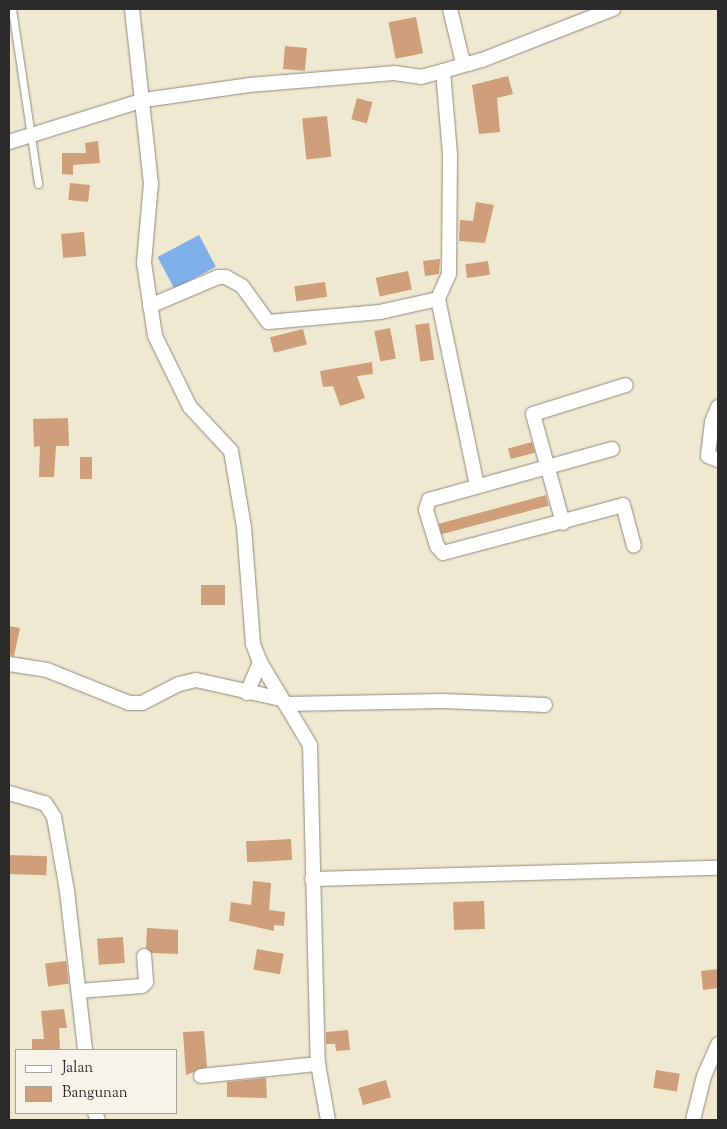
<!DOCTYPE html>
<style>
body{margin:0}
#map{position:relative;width:727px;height:1129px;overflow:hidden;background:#f0e9d1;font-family:"Sorts Mill Goudy",serif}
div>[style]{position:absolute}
.water>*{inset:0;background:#7fb0ea;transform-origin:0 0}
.building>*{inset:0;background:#ce9f7a;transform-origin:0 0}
.roads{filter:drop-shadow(0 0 1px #8e8a7e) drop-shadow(0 0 1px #8e8a7e)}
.service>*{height:7px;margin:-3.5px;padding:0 3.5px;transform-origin:3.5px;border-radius:3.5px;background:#fff}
.minor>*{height:14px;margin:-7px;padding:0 7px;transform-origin:7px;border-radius:7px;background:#fff}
span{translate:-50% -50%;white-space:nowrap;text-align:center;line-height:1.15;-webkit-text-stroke:5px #f7f3e8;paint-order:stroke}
.frame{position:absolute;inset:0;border:10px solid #2b2b2b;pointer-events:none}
.legend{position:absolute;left:15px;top:1049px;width:162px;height:65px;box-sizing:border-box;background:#f7f3e8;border:1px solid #a5a39c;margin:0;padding:6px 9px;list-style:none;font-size:15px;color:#2b2b2b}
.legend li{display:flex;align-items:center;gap:10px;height:25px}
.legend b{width:25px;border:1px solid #a5a39c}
</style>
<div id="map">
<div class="water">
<div style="left:199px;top:235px;width:36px;height:47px;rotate:62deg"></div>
</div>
<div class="building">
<div style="left:416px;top:17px;width:37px;height:28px;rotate:79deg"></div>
<div style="left:285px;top:46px;width:22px;height:23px;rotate:5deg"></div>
<div style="clip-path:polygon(508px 76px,513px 94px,497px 98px,500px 132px,479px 134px,472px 85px)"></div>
<div style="left:357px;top:98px;width:16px;height:22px;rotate:15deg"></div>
<div style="left:327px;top:116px;width:41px;height:25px;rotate:84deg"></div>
<div style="clip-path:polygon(98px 141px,100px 163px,73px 165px,73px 175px,62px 174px,62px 153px,86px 153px,85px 143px)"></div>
<div style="left:70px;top:183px;width:20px;height:17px;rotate:6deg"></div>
<div style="clip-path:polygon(476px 202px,494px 205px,485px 243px,459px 241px,460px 220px,473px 221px)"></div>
<div style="left:84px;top:232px;width:24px;height:23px;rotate:85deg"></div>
<div style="clip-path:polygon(440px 259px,439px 274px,425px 276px,423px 261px)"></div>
<div style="left:488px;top:261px;width:14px;height:23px;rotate:82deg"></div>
<div style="left:408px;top:271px;width:19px;height:33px;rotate:78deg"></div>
<div style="left:325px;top:282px;width:15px;height:31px;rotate:82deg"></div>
<div style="left:429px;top:323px;width:37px;height:14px;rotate:82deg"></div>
<div style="left:390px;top:328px;width:31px;height:16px;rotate:79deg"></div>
<div style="left:303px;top:329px;width:16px;height:34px;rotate:76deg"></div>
<div style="clip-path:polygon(372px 362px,373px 374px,357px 376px,365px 398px,340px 406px,333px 386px,323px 387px,320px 371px)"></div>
<div style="clip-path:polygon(68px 418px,69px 446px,56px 446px,54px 477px,39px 477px,40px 446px,34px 447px,33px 419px)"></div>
<div style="left:532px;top:442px;width:11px;height:25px;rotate:75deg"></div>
<div style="left:80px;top:457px;width:12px;height:22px"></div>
<div style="left:546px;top:495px;width:11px;height:111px;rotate:75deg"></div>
<div style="left:201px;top:585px;width:24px;height:20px"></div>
<div style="clip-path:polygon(9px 626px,20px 628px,14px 656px,9px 655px)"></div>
<div style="left:291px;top:839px;width:21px;height:45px;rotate:87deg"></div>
<div style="left:9px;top:855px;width:38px;height:19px;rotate:2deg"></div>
<div style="clip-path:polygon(253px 881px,271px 883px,269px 910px,285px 912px,284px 926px,274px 925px,274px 931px,229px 921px,231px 902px,251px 905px)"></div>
<div style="left:484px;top:901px;width:28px;height:31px;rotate:88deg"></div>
<div style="clip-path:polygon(147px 928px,178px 930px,178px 954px,152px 953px,146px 948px)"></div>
<div style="left:123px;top:937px;width:26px;height:26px;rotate:86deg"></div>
<div style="left:257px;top:949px;width:27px;height:21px;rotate:10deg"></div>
<div style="left:66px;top:961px;width:23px;height:21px;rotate:83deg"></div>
<div style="clip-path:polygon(718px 969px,718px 988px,703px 990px,701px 971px)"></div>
<div style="clip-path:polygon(64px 1009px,67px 1028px,59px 1028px,60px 1050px,32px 1050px,32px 1039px,44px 1039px,41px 1011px)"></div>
<div style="clip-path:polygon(348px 1030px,350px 1050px,336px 1051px,335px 1044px,326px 1044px,326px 1032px)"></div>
<div style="clip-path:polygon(204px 1031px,207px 1067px,186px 1075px,183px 1032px)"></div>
<div style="left:656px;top:1070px;width:24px;height:18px;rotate:9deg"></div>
<div style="clip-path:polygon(266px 1078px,267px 1098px,227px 1097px,227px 1082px)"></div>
<div style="left:386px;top:1080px;width:18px;height:29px;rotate:74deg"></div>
</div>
<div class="roads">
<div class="service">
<div style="left:12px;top:9px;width:177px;rotate:81.5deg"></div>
</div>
<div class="minor">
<div style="left:132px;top:9px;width:175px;rotate:83.8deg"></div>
<div style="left:151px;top:183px;width:80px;rotate:95deg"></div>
<div style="left:144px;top:263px;width:74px;rotate:81.4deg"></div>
<div style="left:155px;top:336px;width:79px;rotate:63.8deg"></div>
<div style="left:190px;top:407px;width:60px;rotate:47deg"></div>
<div style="left:231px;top:451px;width:77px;rotate:80.3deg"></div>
<div style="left:244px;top:527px;width:117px;rotate:85.6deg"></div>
<div style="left:253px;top:644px;width:19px;rotate:69deg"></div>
<div style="left:260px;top:662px;width:97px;rotate:58.9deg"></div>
<div style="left:310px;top:745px;width:319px;rotate:88.6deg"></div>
<div style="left:318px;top:1064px;width:57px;rotate:79.9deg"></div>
<div style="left:450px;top:9px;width:51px;rotate:76.5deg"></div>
<div style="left:462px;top:59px;width:8px;rotate:40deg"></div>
<div style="left:443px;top:71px;width:41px;rotate:-15.8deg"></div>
<div style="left:482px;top:60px;width:141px;rotate:-21.3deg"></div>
<div style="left:9px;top:142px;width:141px;rotate:-17.3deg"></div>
<div style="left:144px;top:100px;width:106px;rotate:-8.1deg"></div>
<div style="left:249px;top:85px;width:145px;rotate:-4.7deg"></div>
<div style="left:394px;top:73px;width:27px;rotate:8deg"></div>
<div style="left:421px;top:77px;width:23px;rotate:-15deg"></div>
<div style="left:443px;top:71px;width:84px;rotate:85.2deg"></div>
<div style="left:450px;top:155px;width:119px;rotate:90.5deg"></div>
<div style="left:449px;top:274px;width:27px;rotate:114deg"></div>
<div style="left:438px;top:299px;width:59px;rotate:167.4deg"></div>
<div style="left:380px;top:312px;width:112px;rotate:174.9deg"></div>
<div style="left:268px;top:322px;width:44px;rotate:-125.8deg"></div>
<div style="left:242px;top:286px;width:18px;rotate:-151deg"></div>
<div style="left:226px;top:277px;width:8px;rotate:180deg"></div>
<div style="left:218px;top:277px;width:74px;rotate:156.9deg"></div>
<div style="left:438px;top:299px;width:191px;rotate:78.2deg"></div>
<div style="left:718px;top:407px;width:16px;rotate:112deg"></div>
<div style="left:712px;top:422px;width:34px;rotate:97deg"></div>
<div style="left:708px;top:456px;width:11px;rotate:22deg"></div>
<div style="left:612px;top:449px;width:190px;rotate:164.4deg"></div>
<div style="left:429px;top:500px;width:10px;rotate:107deg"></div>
<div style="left:426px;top:510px;width:38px;rotate:73deg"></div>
<div style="left:437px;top:546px;width:9px;rotate:49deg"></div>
<div style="left:443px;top:553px;width:186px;rotate:-14.9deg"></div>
<div style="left:623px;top:505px;width:42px;rotate:75deg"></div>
<div style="left:563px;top:523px;width:113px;rotate:-105.4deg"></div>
<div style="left:533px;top:414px;width:97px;rotate:-17.3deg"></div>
<div style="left:9px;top:664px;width:38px;rotate:9deg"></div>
<div style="left:47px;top:670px;width:88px;rotate:21.9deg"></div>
<div style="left:129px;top:703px;width:13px"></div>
<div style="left:142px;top:703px;width:42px;rotate:-27.2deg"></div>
<div style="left:179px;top:684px;width:17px;rotate:-13deg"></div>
<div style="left:196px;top:680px;width:88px;rotate:12.5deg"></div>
<div style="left:247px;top:693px;width:34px;rotate:-67deg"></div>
<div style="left:286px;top:704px;width:156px;rotate:-1.1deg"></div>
<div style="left:442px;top:701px;width:103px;rotate:2.2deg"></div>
<div style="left:9px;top:793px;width:37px;rotate:16deg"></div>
<div style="left:45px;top:803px;width:17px;rotate:57deg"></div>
<div style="left:54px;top:817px;width:75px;rotate:80deg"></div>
<div style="left:67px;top:891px;width:160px;rotate:83.5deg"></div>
<div style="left:312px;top:879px;width:406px;rotate:-1.6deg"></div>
<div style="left:79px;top:991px;width:63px;rotate:-4.5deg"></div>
<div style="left:142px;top:986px;width:6px;rotate:-45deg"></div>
<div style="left:146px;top:982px;width:26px;rotate:-94deg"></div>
<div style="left:201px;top:1076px;width:118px;rotate:-5.9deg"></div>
<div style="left:95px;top:1113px;width:8px;rotate:67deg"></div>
<div style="left:693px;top:1120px;width:45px;rotate:-76deg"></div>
<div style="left:704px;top:1076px;width:35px;rotate:-66deg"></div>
</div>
</div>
<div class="frame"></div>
<ul class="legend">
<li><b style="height:6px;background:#fff"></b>Jalan</li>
<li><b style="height:14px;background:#ce9f7a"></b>Bangunan</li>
</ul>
</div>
